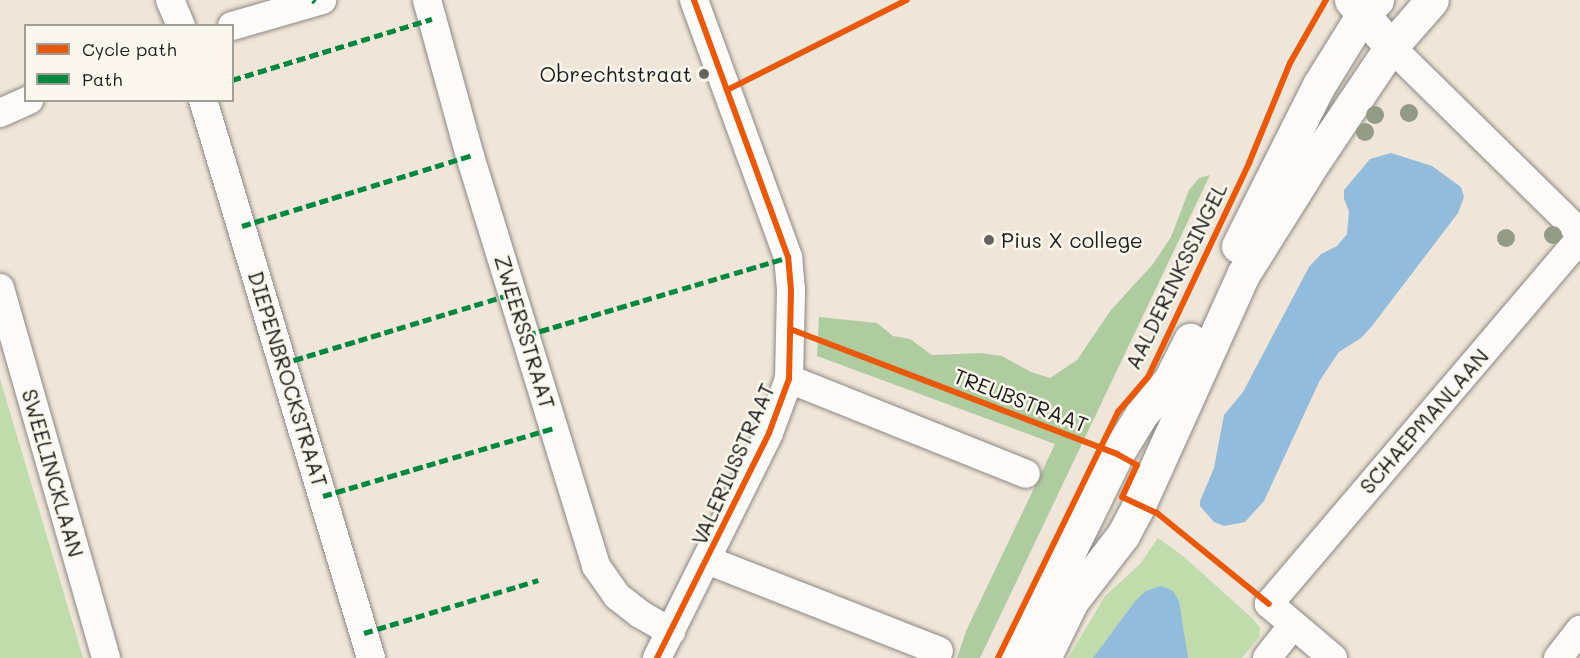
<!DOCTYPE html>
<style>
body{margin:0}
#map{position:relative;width:1580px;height:658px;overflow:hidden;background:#efe6d9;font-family:Mali,sans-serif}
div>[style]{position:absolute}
.green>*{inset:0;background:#c0dcac}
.forest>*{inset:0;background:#afcca1}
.water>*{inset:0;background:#93bbdb}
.roads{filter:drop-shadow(0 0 2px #8c8781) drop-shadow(0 0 2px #8c8781)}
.minor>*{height:28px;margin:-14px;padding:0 14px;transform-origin:14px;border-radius:14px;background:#fdfbf9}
.tertiary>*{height:33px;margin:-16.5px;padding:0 16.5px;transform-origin:16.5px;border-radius:16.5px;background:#fdfbf9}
.secondary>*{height:33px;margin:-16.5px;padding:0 16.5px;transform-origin:16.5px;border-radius:16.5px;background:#fdfbf9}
.quiet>*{height:4.5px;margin-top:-2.25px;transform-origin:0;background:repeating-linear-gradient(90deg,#00873e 0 9px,transparent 0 13.5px)}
.cycleway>*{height:6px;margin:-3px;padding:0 3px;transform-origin:3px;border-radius:3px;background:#e8590c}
.trees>*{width:18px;height:18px;margin:-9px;border-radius:50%;background:#939a86}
.dots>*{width:16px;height:16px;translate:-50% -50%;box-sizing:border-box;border:3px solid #fbf7ec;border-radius:50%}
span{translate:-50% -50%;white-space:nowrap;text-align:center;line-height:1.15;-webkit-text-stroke:5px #fbf7ec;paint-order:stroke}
.poi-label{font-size:21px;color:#1c1c1c}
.right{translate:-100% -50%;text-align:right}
.left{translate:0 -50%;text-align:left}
.street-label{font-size:21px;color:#1c1c1c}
.legend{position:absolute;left:24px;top:24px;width:210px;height:78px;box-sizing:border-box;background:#fbf7ec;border:2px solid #a29f99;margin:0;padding:8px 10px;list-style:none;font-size:18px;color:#1c1c1c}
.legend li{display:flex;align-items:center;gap:12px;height:30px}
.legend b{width:30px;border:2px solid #a29f99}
</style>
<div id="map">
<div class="green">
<div style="clip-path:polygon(0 379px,76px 634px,83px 658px,0 658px)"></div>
<div style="clip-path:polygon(1158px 538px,1183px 556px,1253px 619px,1260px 628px,1259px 637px,1242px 658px,1068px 658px,1105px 596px,1140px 564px)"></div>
</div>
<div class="forest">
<div style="clip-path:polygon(1210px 175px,980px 658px,957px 658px,966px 631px,1055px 444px,817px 356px,819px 317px,877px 323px,893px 336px,910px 339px,932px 355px,981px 353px,1002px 356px,1031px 372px,1050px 378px,1077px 360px,1111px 310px,1153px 264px,1171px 237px,1189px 190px,1199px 178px)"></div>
</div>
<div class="water">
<div style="clip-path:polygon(1391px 153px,1432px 166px,1461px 187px,1464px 197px,1458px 213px,1372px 326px,1361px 338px,1339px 352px,1330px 365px,1319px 382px,1264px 501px,1245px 522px,1224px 526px,1214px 522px,1200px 506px,1200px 501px,1214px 468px,1224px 415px,1243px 392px,1309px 267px,1321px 254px,1337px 246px,1347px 234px,1349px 211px,1344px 199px,1344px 190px,1370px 159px)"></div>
<div style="clip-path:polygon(1161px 586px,1173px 591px,1179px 601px,1188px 658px,1093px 658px,1136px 600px,1146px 591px)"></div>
</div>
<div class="roads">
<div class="minor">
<div style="left:170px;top:0;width:28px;rotate:67deg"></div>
<div style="left:427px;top:0;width:162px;rotate:74.6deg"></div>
<div style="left:470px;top:156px;width:429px;rotate:72.9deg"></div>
<div style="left:596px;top:566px;width:37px;rotate:55deg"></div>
<div style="left:617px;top:596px;width:29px;rotate:38deg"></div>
<div style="left:640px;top:614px;width:36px;rotate:30deg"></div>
<div style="left:232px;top:26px;width:94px;rotate:-16.1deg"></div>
<div style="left:1391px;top:47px;width:265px;rotate:44.5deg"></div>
<div style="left:203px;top:100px;width:583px;rotate:73.24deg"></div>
<div style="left:0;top:113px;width:32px;rotate:-24deg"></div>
<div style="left:0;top:288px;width:385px;rotate:74deg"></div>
<div style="left:789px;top:379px;width:255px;rotate:21.8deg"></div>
<div style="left:707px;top:560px;width:249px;rotate:21.4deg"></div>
<div style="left:657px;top:658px;width:251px;rotate:-63.5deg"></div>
<div style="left:769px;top:433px;width:58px;rotate:-69.7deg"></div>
<div style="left:789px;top:379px;width:89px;rotate:-88.7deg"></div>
<div style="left:791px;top:290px;width:33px;rotate:-95deg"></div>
<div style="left:788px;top:257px;width:274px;rotate:-110.1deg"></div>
<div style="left:1267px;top:658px;width:42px;rotate:-51.8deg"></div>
<div style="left:1333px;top:658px;width:84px;rotate:-139.8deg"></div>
<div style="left:1269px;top:604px;width:480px;rotate:-49.6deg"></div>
<div style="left:1558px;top:658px;width:36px;rotate:-52deg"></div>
</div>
<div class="tertiary">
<div style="left:1351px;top:0;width:62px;rotate:49.6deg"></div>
</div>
<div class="secondary">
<div style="left:1238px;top:246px;width:180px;rotate:-63.3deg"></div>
<div style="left:1319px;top:85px;width:84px;rotate:-58.2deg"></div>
<div style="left:1363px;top:14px;width:20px;rotate:-45deg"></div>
<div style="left:1017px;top:658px;width:227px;rotate:-63.9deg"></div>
<div style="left:1117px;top:454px;width:46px;rotate:-58.4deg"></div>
<div style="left:1141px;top:415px;width:45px;rotate:-50.4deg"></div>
<div style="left:1170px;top:380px;width:45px;rotate:-63.4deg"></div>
<div style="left:1044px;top:658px;width:64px;rotate:-63.8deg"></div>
<div style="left:1072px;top:601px;width:83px;rotate:-52.3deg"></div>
<div style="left:1123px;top:535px;width:36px;rotate:-62deg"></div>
<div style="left:1140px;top:503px;width:252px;rotate:-65.7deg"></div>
<div style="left:1244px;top:273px;width:133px;rotate:-57.9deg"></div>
<div style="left:1315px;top:160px;width:136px;rotate:-56.1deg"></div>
<div style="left:1391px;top:47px;width:62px;rotate:-48.9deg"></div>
</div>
</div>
<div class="quiet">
<div style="left:313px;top:0;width:3px;rotate:45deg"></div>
<div style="left:232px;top:80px;width:209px;rotate:-17deg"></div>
<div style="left:242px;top:226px;width:239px;rotate:-17.1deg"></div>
<div style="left:527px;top:335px;width:272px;rotate:-16.6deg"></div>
<div style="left:281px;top:364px;width:244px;rotate:-16.9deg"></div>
<div style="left:323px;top:496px;width:241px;rotate:-16.4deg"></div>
<div style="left:364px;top:633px;width:182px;rotate:-16.9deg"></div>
</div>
<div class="cycleway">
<div style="left:727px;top:90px;width:201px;rotate:-26.6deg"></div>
<div style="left:790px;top:329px;width:350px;rotate:20.9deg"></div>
<div style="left:1117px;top:454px;width:23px;rotate:29deg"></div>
<div style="left:1137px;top:465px;width:35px;rotate:115deg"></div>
<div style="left:1122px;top:497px;width:38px;rotate:25deg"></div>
<div style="left:1157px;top:513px;width:144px;rotate:39.1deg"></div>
<div style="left:657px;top:658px;width:251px;rotate:-63.5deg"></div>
<div style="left:769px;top:433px;width:58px;rotate:-69.7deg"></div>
<div style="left:789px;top:379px;width:89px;rotate:-88.7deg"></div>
<div style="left:791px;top:290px;width:33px;rotate:-95deg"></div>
<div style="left:788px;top:257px;width:274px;rotate:-110.1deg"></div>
<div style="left:998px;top:658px;width:274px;rotate:-64deg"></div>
<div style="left:1118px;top:412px;width:46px;rotate:-49.4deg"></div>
<div style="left:1148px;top:377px;width:237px;rotate:-64.7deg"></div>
<div style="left:1249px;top:163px;width:108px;rotate:-67.7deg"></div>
<div style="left:1290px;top:63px;width:73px;rotate:-60.3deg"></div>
</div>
<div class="trees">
<div style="left:1409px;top:113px"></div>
<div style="left:1375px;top:115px"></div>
<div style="left:1365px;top:132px"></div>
<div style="left:1553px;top:235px"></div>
<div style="left:1506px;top:238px"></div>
</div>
<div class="dots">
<div style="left:704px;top:74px;background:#66635e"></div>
<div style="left:989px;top:240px;background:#66635e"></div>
</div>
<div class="poi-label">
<span class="right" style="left:692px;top:74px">Obrechtstraat</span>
<span class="left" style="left:1001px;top:240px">Pius X college</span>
</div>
<div class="street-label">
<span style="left:1176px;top:276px;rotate:-64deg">AALDERINKSSINGEL</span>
<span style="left:525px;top:332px;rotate:73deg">ZWEERSSTRAAT</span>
<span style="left:288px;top:379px;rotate:73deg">DIEPENBROCKSTRAAT</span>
<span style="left:1021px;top:400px;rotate:21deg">TREUBSTRAAT</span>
<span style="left:1424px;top:421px;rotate:-49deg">SCHAEPMANLAAN</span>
<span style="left:733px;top:464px;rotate:-66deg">VALERIUSSTRAAT</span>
<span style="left:53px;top:473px;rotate:74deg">SWEELINCKLAAN</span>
</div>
<ul class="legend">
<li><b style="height:8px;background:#e8590c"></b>Cycle path</li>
<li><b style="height:8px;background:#00873e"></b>Path</li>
</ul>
</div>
